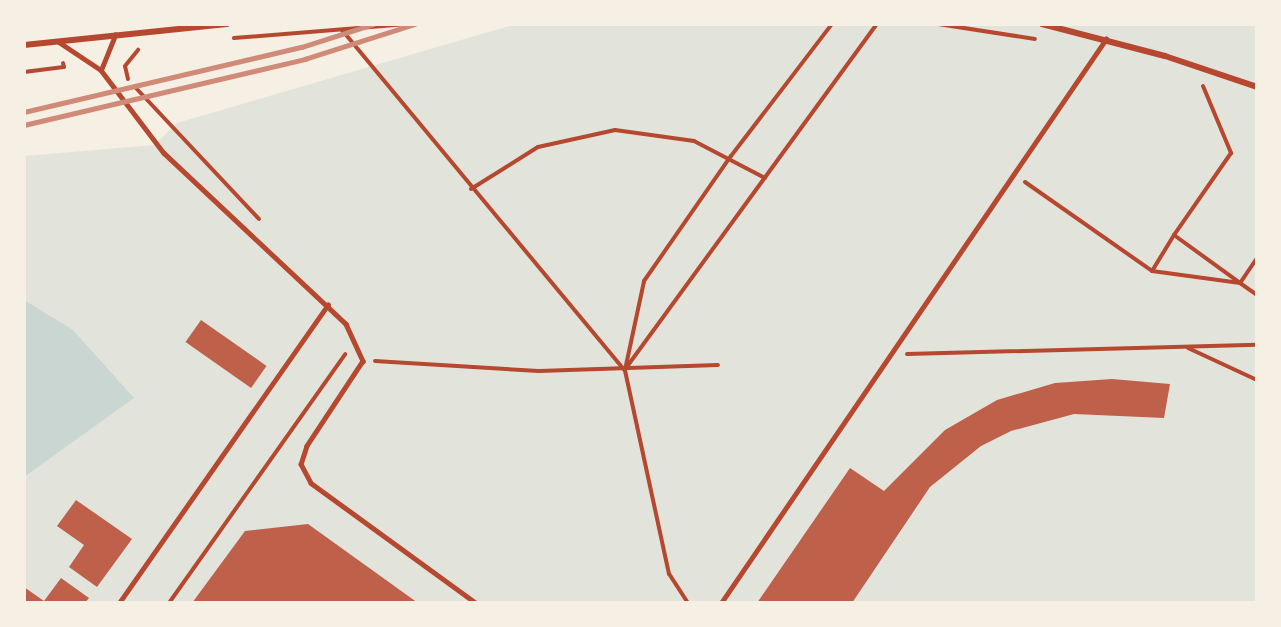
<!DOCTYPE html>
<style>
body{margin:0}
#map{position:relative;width:1281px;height:627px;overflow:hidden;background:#f6efe4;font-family:"Varela Round",sans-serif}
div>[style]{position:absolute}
.green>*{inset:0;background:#e2e4dc}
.water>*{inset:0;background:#c9d6d2}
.building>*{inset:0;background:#bf614a;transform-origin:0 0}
.path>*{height:4px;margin:-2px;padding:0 2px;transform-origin:2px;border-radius:2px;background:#b5482f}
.service>*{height:4.5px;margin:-2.25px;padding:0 2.25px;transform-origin:2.25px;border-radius:2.25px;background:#b5482f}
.minor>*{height:6px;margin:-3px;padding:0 3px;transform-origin:3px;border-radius:3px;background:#b5482f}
.rail>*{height:4.5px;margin:-2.25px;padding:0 2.25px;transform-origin:2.25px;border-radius:2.25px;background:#cf8b77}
span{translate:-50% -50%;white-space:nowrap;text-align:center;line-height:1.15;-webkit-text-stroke:5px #f6efe4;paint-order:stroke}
.frame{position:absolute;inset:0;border:26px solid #f6efe4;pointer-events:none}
</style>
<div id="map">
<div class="green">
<div style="clip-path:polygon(516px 24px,1257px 24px,1257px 603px,24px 603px,24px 156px,154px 145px,177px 123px)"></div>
</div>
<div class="water">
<div style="clip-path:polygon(24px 300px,73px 330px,134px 398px,24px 477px)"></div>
</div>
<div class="building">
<div style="left:201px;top:320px;width:80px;height:27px;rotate:35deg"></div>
<div style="clip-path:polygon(1112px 379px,1170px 384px,1164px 418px,1074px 414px,1011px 431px,981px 446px,930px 487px,852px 603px,757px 603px,850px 468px,884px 491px,945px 430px,997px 400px,1055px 383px)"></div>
<div style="clip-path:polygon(76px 500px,132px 539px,97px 587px,69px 567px,84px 545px,57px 526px)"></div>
<div style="clip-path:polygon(308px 524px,418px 603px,192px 603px,245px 531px)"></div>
<div style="clip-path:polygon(61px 578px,89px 598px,85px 603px,24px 603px,24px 587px,44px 601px)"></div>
</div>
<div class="path">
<div style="left:938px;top:24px;width:98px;rotate:8.8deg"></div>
<div style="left:342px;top:30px;width:442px;rotate:50.3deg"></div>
<div style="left:234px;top:38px;width:174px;rotate:-4.6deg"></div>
<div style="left:24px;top:72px;width:40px;rotate:-7.1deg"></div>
<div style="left:64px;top:67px;width:4px;rotate:-104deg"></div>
<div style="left:128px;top:79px;width:13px;rotate:-103deg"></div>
<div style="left:125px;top:66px;width:21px;rotate:-51deg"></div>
<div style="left:1203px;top:86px;width:73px;rotate:67.3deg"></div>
<div style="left:1231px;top:153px;width:100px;rotate:124.8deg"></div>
<div style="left:1174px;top:235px;width:82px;rotate:36deg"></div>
<div style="left:135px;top:87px;width:181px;rotate:46.8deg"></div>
<div style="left:1025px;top:182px;width:155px;rotate:35deg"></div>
<div style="left:471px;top:189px;width:79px;rotate:-32.1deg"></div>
<div style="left:538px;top:147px;width:79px;rotate:-12.4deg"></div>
<div style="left:615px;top:130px;width:80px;rotate:7.9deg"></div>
<div style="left:694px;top:141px;width:80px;rotate:27.5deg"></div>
<div style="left:1174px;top:235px;width:42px;rotate:121.4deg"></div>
<div style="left:1152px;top:271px;width:89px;rotate:7.8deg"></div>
<div style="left:1257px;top:258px;width:30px;rotate:124deg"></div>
<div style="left:1240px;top:283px;width:21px;rotate:35deg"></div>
<div style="left:1188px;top:348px;width:76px;rotate:24.9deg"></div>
<div style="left:907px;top:354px;width:350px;rotate:-1.5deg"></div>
<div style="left:375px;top:361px;width:164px;rotate:3.5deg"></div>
<div style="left:539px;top:371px;width:179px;rotate:-1.9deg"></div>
<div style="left:626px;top:368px;width:426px;rotate:-53.9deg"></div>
<div style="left:169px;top:603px;width:305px;rotate:-54.7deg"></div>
<div style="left:688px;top:603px;width:35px;rotate:-123deg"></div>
<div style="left:669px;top:574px;width:209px;rotate:-102.2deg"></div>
<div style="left:625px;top:370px;width:91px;rotate:-77.9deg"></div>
<div style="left:644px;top:281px;width:152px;rotate:-55.2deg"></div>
<div style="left:731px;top:156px;width:166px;rotate:-52.6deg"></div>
</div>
<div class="service">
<div style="left:59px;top:42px;width:50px;rotate:33.7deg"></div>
<div style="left:101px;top:70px;width:104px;rotate:52.8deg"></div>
<div style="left:164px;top:153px;width:250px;rotate:43.2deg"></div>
<div style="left:346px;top:324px;width:41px;rotate:65.3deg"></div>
<div style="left:363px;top:361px;width:102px;rotate:123.4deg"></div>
<div style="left:307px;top:446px;width:19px;rotate:108deg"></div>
<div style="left:301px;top:464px;width:21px;rotate:62deg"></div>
<div style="left:311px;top:483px;width:204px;rotate:36deg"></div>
<div style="left:101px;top:70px;width:38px;rotate:-68deg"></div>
<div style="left:119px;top:603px;width:364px;rotate:-55deg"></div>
<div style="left:721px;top:603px;width:683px;rotate:-55.68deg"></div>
</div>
<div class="minor">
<div style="left:1042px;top:24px;width:127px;rotate:14.6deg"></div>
<div style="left:1165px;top:56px;width:97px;rotate:18.6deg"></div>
<div style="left:24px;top:45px;width:204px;rotate:-5.9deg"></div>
</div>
<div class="rail">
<div style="left:24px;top:112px;width:285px;rotate:-13.2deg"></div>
<div style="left:302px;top:47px;width:75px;rotate:-17.9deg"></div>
<div style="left:24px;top:125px;width:289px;rotate:-13.2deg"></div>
<div style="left:305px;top:59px;width:115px;rotate:-17.7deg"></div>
</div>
<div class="frame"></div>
</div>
